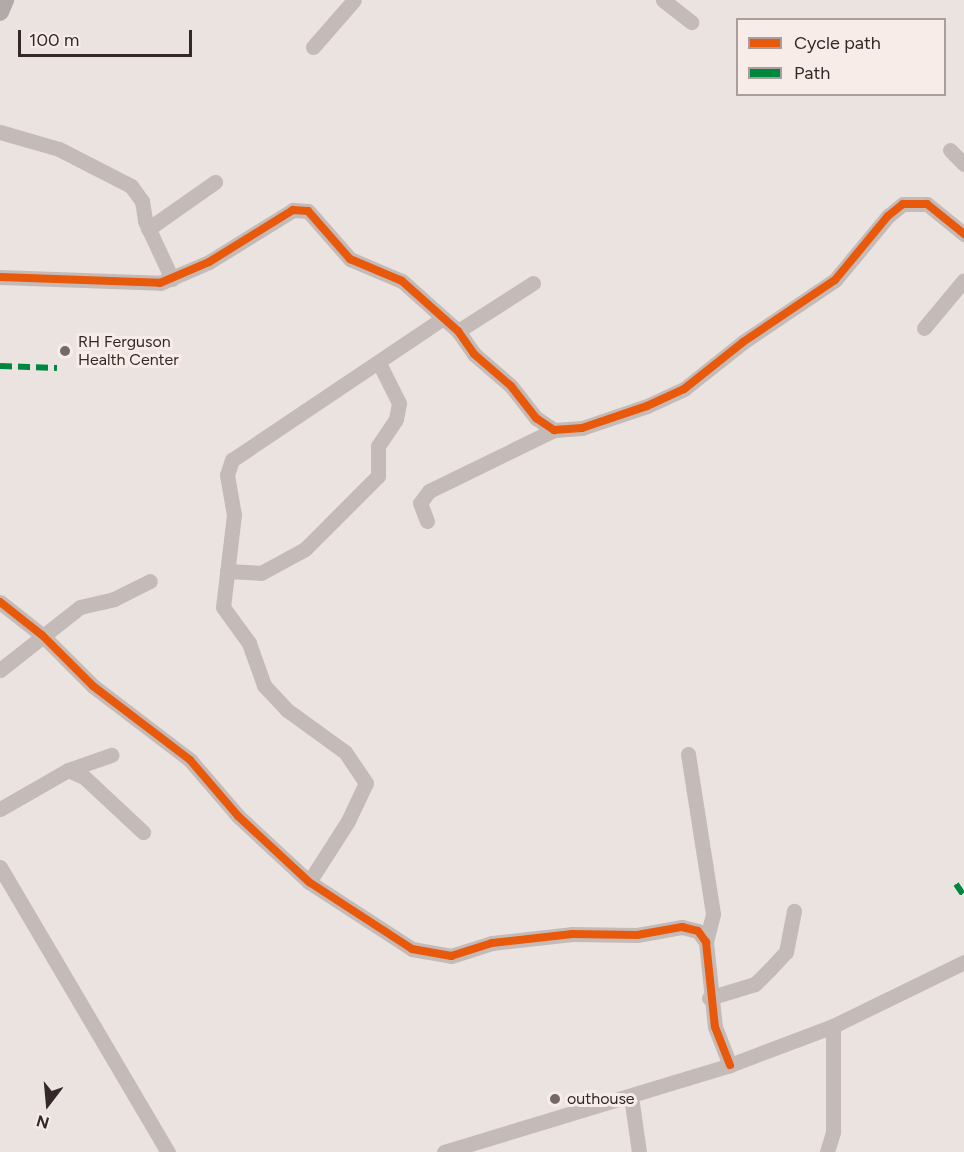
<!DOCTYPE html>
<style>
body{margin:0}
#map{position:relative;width:964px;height:1152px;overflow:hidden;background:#ebe3e0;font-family:Figtree,sans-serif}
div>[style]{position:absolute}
.minor>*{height:15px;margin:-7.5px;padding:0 7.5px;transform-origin:7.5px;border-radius:7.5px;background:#c4bbb9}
.major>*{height:18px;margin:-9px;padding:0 9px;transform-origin:9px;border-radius:9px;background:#b2aaa9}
.quiet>*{height:6px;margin-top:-3px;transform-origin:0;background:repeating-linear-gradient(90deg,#00873e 0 12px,transparent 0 18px)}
.cycleway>*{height:8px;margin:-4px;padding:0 4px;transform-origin:4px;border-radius:4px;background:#e8590c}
.dots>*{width:16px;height:16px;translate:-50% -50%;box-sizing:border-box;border:3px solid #f7ece8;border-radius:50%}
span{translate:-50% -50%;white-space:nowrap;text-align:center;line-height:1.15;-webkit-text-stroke:6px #f7ece8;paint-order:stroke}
.poi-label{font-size:16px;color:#342828}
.left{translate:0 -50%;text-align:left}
.legend{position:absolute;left:736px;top:18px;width:210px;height:78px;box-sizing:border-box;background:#f7ece8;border:2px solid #a99e9b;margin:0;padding:8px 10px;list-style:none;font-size:18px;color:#342828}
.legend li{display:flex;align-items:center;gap:12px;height:30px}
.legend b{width:30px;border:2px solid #a99e9b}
.north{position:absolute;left:18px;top:1074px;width:60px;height:60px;-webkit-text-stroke:4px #f7ece8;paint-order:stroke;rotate:196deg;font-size:16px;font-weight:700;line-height:24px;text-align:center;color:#342828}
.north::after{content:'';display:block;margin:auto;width:21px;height:27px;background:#342828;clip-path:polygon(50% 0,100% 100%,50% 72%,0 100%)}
.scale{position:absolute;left:18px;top:30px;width:174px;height:27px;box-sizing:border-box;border:3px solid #342828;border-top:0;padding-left:8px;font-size:18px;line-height:21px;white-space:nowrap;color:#342828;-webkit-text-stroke:4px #f7ece8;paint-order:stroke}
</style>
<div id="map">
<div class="minor">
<div style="left:663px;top:0;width:36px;rotate:38deg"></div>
<div style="left:313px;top:47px;width:62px;rotate:-48.9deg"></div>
<div style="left:0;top:132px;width:61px;rotate:16.1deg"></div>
<div style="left:59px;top:149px;width:81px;rotate:27.2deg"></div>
<div style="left:131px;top:186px;width:19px;rotate:54deg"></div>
<div style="left:142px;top:201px;width:20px;rotate:81deg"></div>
<div style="left:145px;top:221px;width:64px;rotate:65deg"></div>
<div style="left:950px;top:150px;width:20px;rotate:45deg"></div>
<div style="left:148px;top:229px;width:82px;rotate:-35deg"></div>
<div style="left:0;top:277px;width:160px;rotate:2.1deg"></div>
<div style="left:160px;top:283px;width:53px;rotate:-23.2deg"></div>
<div style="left:209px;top:262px;width:99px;rotate:-31.8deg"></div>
<div style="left:293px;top:210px;width:15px;rotate:4deg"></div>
<div style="left:308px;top:211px;width:64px;rotate:48.8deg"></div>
<div style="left:350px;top:259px;width:56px;rotate:22.9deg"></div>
<div style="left:402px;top:281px;width:75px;rotate:41.8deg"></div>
<div style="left:458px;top:331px;width:28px;rotate:55deg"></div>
<div style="left:474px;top:354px;width:49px;rotate:40.9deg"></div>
<div style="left:511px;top:386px;width:41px;rotate:52deg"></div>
<div style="left:536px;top:418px;width:22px;rotate:34deg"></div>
<div style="left:554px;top:430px;width:28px;rotate:-4deg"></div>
<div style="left:582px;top:428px;width:69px;rotate:-18.7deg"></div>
<div style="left:647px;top:406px;width:41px;rotate:-24.7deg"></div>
<div style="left:684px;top:389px;width:75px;rotate:-38.5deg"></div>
<div style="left:743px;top:342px;width:111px;rotate:-34deg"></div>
<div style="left:835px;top:280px;width:83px;rotate:-50.4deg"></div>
<div style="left:888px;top:216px;width:19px;rotate:-39deg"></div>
<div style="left:903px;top:204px;width:24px"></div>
<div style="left:927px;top:204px;width:48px;rotate:39deg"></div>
<div style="left:924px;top:328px;width:62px;rotate:-50.2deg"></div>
<div style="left:458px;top:331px;width:89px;rotate:-32.6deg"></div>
<div style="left:427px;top:521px;width:19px;rotate:-111deg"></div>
<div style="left:420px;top:503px;width:15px;rotate:-53deg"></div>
<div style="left:429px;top:491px;width:139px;rotate:-26deg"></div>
<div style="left:227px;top:571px;width:34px;rotate:3deg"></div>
<div style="left:261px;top:573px;width:50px;rotate:-28.6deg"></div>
<div style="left:305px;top:549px;width:103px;rotate:-45deg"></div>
<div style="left:378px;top:476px;width:30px;rotate:-90deg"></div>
<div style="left:378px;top:446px;width:32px;rotate:-56deg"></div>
<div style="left:396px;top:419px;width:16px;rotate:-79deg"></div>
<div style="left:399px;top:403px;width:45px;rotate:-116.6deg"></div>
<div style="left:0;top:602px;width:53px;rotate:38.2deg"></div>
<div style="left:42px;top:635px;width:72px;rotate:45deg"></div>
<div style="left:93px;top:686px;width:122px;rotate:37.3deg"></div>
<div style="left:190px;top:760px;width:74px;rotate:49.4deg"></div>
<div style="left:238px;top:816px;width:97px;rotate:42.9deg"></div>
<div style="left:309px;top:882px;width:123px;rotate:33deg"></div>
<div style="left:412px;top:949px;width:40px;rotate:10deg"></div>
<div style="left:451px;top:956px;width:43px;rotate:-17.6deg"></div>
<div style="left:492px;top:943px;width:81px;rotate:-6.4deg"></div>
<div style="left:572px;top:934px;width:65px;rotate:0.9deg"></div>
<div style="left:637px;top:935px;width:46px;rotate:-10.1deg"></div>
<div style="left:682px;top:927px;width:16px;rotate:14deg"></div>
<div style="left:698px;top:931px;width:14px;rotate:54deg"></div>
<div style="left:706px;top:942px;width:85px;rotate:84deg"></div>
<div style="left:715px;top:1027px;width:41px;rotate:68.5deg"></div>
<div style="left:0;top:670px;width:102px;rotate:-38.2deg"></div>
<div style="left:80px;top:607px;width:35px;rotate:-13deg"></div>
<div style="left:114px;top:599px;width:40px;rotate:-26.6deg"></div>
<div style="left:688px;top:754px;width:162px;rotate:81.1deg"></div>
<div style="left:713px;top:914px;width:29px;rotate:104deg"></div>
<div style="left:68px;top:770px;width:17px;rotate:24deg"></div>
<div style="left:84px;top:777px;width:81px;rotate:43deg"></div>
<div style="left:0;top:809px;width:78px;rotate:-29.8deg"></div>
<div style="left:68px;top:770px;width:46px;rotate:-19.2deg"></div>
<div style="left:0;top:867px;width:331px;rotate:59.5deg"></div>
<div style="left:309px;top:882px;width:72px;rotate:-57.4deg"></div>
<div style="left:348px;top:821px;width:42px;rotate:-64.7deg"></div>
<div style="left:366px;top:783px;width:37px;rotate:-124deg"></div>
<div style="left:345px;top:752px;width:72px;rotate:-144.1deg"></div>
<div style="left:287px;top:710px;width:34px;rotate:-133deg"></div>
<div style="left:264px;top:685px;width:45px;rotate:-109.7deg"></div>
<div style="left:249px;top:643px;width:44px;rotate:-125.8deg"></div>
<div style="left:223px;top:607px;width:93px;rotate:-83.2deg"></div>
<div style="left:234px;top:515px;width:41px;rotate:-99.9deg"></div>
<div style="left:227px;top:475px;width:16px;rotate:-72deg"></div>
<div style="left:232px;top:460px;width:253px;rotate:-33.9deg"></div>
<div style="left:709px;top:998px;width:48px;rotate:-16.9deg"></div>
<div style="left:755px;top:984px;width:21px;rotate:-45deg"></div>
<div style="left:770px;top:969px;width:23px;rotate:-47deg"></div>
<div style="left:786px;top:952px;width:42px;rotate:-79deg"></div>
<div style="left:631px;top:1096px;width:57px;rotate:81.9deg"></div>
<div style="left:444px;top:1152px;width:299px;rotate:-16.9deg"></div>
<div style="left:730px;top:1065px;width:110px;rotate:-20.7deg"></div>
<div style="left:833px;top:1026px;width:146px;rotate:-26deg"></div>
<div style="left:827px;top:1152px;width:21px;rotate:-73deg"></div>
<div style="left:833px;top:1132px;width:106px;rotate:-90deg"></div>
</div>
<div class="major">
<div style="left:0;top:12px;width:13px;rotate:-67deg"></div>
</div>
<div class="quiet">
<div style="left:0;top:366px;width:57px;rotate:2deg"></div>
<div style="left:956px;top:884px;width:14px;rotate:56deg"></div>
</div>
<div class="cycleway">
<div style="left:0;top:277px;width:160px;rotate:2.1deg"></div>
<div style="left:160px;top:283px;width:53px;rotate:-23.2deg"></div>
<div style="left:209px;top:262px;width:99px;rotate:-31.8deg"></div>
<div style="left:293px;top:210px;width:15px;rotate:4deg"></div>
<div style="left:308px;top:211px;width:64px;rotate:48.8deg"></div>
<div style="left:350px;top:259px;width:56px;rotate:22.9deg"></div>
<div style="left:402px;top:281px;width:75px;rotate:41.8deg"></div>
<div style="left:458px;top:331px;width:28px;rotate:55deg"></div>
<div style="left:474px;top:354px;width:49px;rotate:40.9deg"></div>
<div style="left:511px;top:386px;width:41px;rotate:52deg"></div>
<div style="left:536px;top:418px;width:22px;rotate:34deg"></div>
<div style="left:554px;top:430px;width:28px;rotate:-4deg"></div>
<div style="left:582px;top:428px;width:69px;rotate:-18.7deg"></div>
<div style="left:647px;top:406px;width:41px;rotate:-24.7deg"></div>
<div style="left:684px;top:389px;width:75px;rotate:-38.5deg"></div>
<div style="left:743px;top:342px;width:111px;rotate:-34deg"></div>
<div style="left:835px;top:280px;width:83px;rotate:-50.4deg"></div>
<div style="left:888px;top:216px;width:19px;rotate:-39deg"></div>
<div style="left:903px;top:204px;width:24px"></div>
<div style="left:927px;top:204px;width:48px;rotate:39deg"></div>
<div style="left:0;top:602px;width:53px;rotate:38.2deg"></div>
<div style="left:42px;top:635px;width:72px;rotate:45deg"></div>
<div style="left:93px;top:686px;width:122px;rotate:37.3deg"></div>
<div style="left:190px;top:760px;width:74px;rotate:49.4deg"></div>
<div style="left:238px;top:816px;width:97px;rotate:42.9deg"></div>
<div style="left:309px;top:882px;width:123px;rotate:33deg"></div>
<div style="left:412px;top:949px;width:40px;rotate:10deg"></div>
<div style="left:451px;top:956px;width:43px;rotate:-17.6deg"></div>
<div style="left:492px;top:943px;width:81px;rotate:-6.4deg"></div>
<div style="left:572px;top:934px;width:65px;rotate:0.9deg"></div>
<div style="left:637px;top:935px;width:46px;rotate:-10.1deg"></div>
<div style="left:682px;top:927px;width:16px;rotate:14deg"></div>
<div style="left:698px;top:931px;width:14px;rotate:54deg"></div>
<div style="left:706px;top:942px;width:85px;rotate:84deg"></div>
<div style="left:715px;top:1027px;width:41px;rotate:68.5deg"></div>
</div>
<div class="dots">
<div style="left:65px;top:351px;background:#746968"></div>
<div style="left:555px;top:1099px;background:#746968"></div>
</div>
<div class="poi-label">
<span class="left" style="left:78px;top:351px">RH Ferguson<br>Health Center</span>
<span class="left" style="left:567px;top:1099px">outhouse</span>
</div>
<ul class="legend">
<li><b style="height:8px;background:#e8590c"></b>Cycle path</li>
<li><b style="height:8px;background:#00873e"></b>Path</li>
</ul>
<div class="north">N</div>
<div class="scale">100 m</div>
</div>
